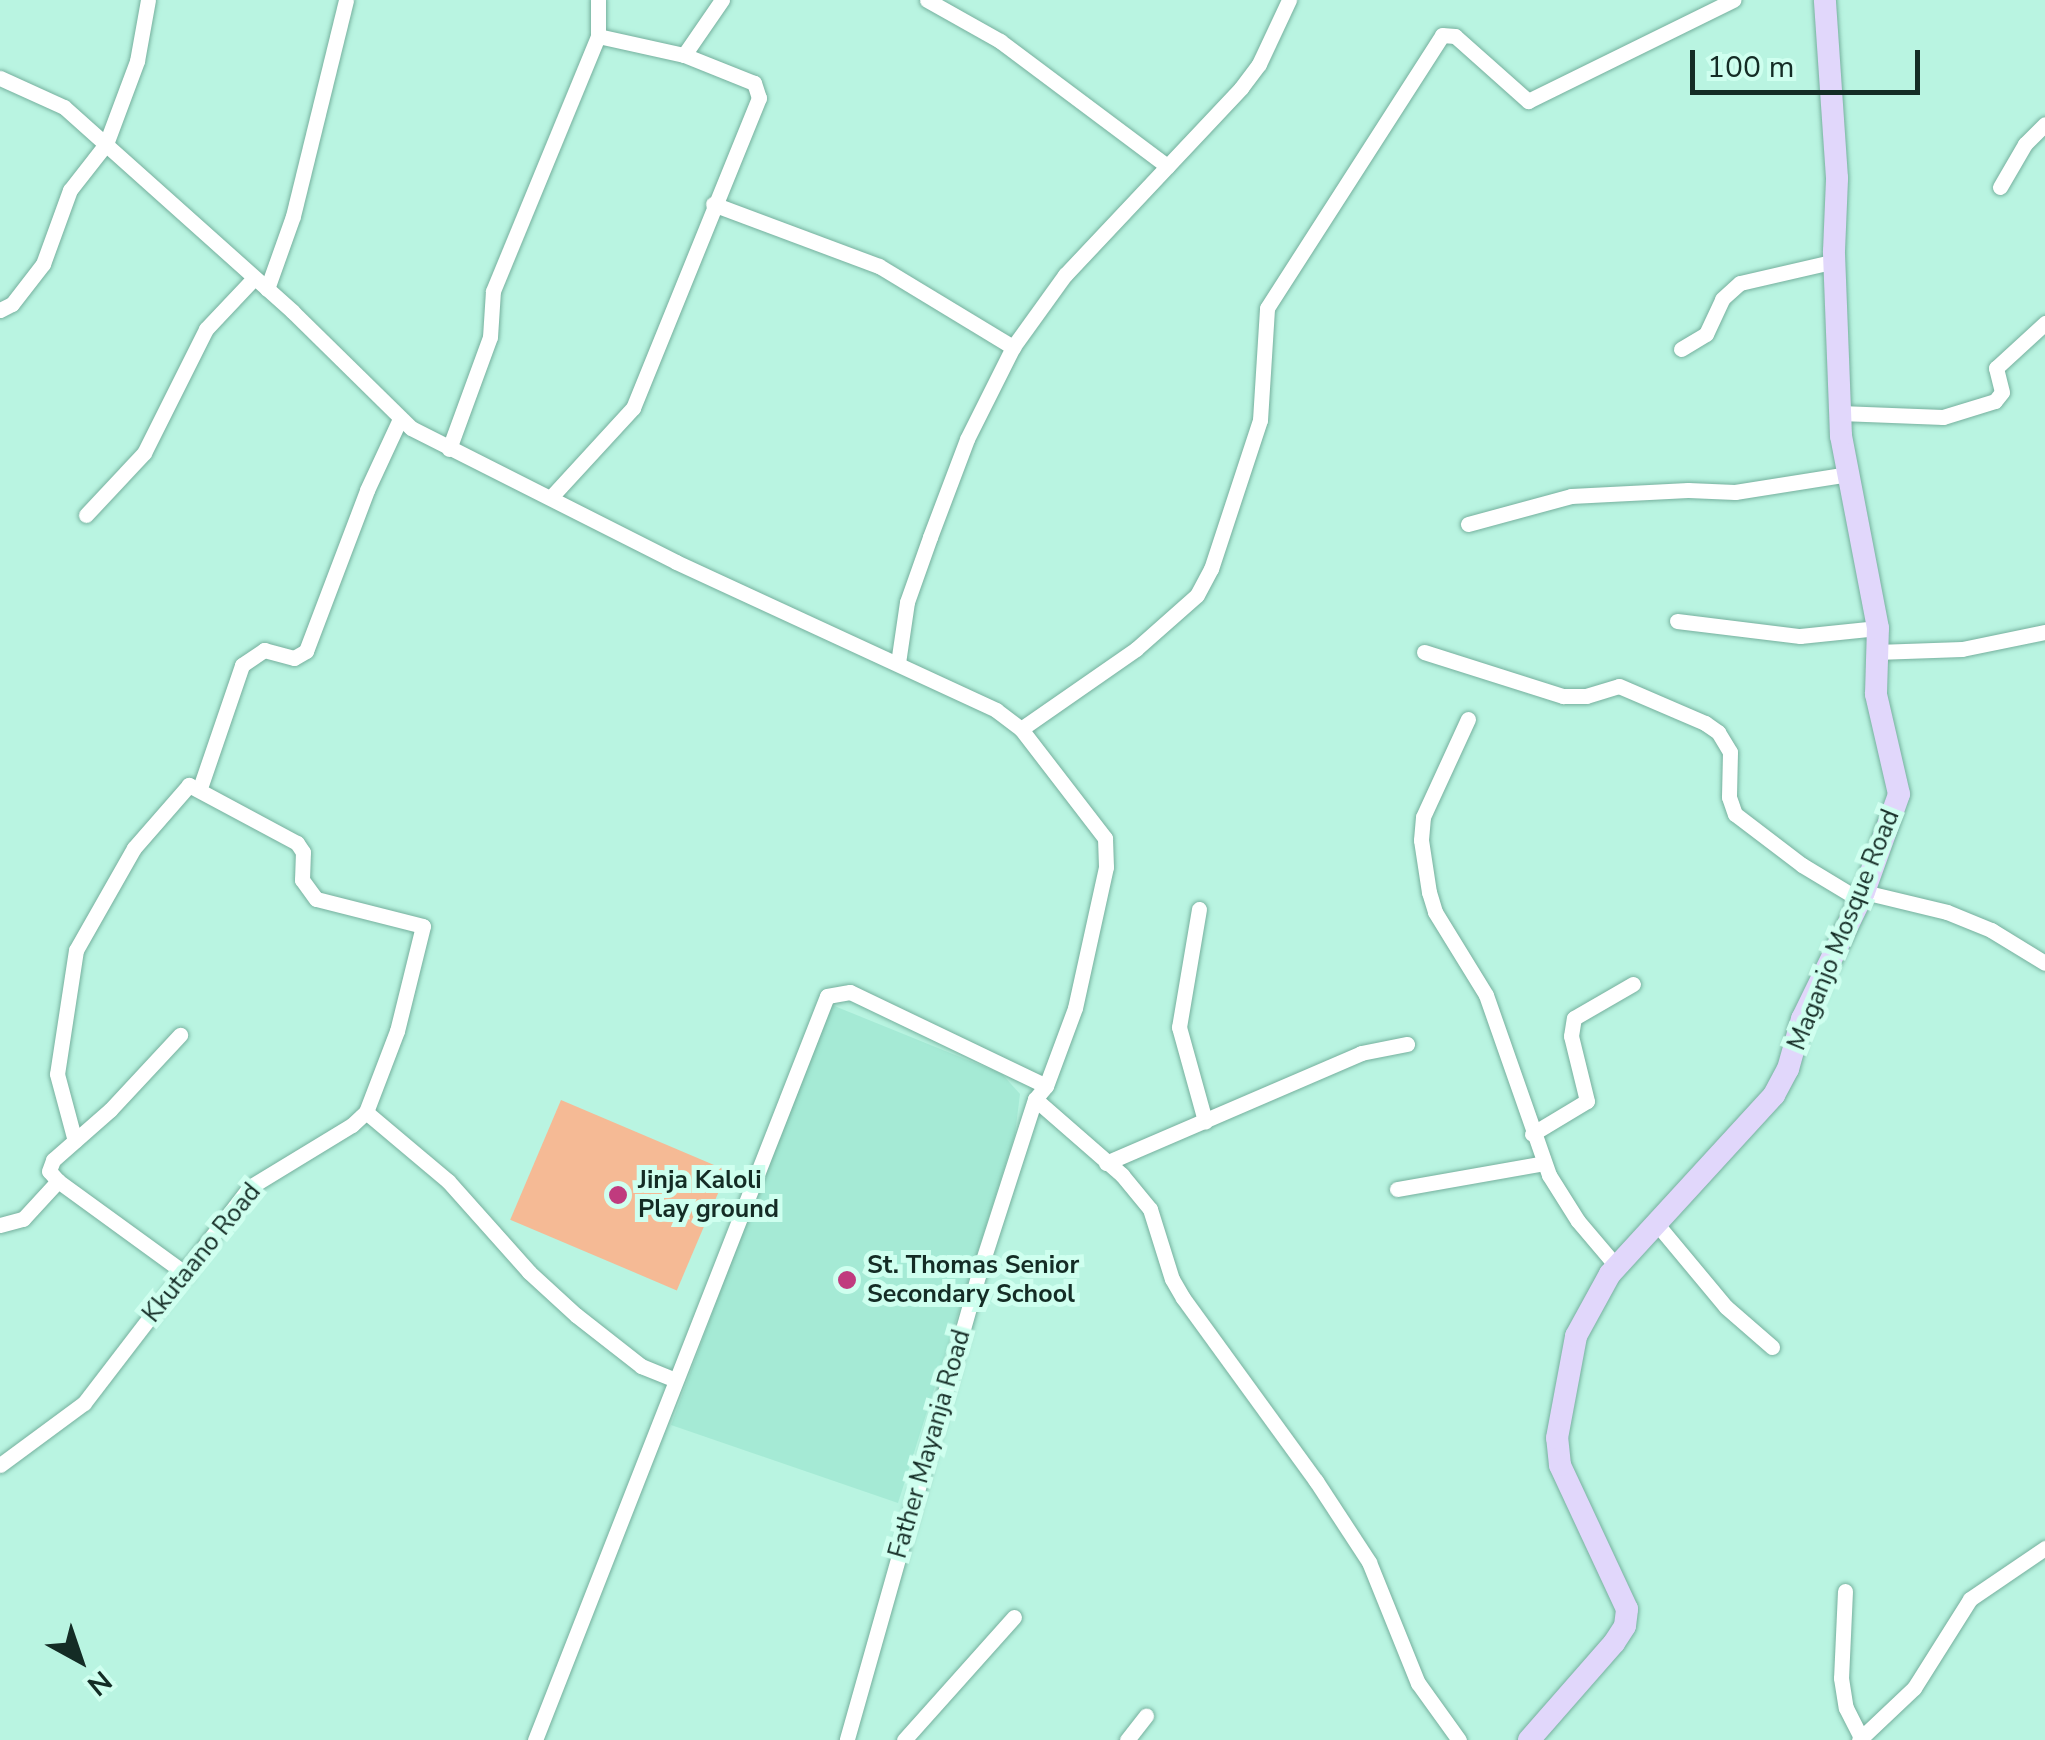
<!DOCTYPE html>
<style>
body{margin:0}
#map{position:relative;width:2045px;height:1740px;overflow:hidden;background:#b9f4e1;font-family:"Nunito Sans",sans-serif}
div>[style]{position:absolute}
.built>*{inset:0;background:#a5ead5}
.green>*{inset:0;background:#f5ba95;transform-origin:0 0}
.roads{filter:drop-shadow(0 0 2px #76b09e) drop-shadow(0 0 2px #76b09e)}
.street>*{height:15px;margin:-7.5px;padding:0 7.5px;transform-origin:7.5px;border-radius:7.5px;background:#fff}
.secondary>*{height:22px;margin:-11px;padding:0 11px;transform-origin:11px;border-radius:11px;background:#e1d7fb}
.dots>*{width:28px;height:28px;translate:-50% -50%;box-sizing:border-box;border:5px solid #cfffef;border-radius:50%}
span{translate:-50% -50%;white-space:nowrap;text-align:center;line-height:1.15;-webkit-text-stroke:10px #cfffef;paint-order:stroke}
.street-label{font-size:25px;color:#142c25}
.poi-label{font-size:25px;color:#142c25;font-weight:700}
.left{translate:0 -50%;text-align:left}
.north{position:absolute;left:30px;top:1610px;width:100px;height:100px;-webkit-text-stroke:8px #cfffef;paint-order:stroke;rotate:140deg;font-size:28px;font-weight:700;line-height:40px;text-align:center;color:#142c25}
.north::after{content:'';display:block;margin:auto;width:35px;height:45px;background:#142c25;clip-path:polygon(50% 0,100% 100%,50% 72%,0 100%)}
.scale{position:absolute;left:1690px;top:50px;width:230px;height:45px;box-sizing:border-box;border:5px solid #142c25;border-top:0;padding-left:12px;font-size:30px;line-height:35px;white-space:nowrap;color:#142c25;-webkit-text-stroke:8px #cfffef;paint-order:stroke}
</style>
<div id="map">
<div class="built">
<div style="clip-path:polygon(827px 1003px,1002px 1074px,1020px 1094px,1015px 1134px,898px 1503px,671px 1425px)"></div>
</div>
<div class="green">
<div style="left:561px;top:1100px;width:181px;height:130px;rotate:23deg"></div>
</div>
<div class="roads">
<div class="street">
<div style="left:927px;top:0;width:84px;rotate:29.3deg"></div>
<div style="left:1000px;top:41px;width:209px;rotate:36.8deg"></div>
<div style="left:598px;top:36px;width:36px;rotate:-90deg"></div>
<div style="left:0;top:78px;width:70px;rotate:24.4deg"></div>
<div style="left:64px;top:107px;width:307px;rotate:41.8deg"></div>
<div style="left:293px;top:312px;width:165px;rotate:44.5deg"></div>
<div style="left:411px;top:428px;width:297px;rotate:26.8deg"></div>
<div style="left:676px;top:562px;width:353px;rotate:24.8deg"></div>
<div style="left:996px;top:710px;width:31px;rotate:37deg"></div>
<div style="left:1021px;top:729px;width:138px;rotate:52.4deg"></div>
<div style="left:1105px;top:838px;width:29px;rotate:88deg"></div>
<div style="left:1106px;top:867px;width:144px;rotate:102.4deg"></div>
<div style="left:1075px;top:1008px;width:83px;rotate:110.4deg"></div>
<div style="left:1046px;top:1086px;width:17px;rotate:130deg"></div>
<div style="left:1035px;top:1099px;width:186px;rotate:107.9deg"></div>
<div style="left:978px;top:1276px;width:482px;rotate:105.8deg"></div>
<div style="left:2000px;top:187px;width:50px;rotate:-59.8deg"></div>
<div style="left:2025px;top:144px;width:28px;rotate:-45deg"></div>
<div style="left:713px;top:204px;width:177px;rotate:20.5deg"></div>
<div style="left:879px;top:266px;width:157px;rotate:31.2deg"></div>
<div style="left:267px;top:289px;width:77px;rotate:-70.4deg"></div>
<div style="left:293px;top:216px;width:222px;rotate:-76.2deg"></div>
<div style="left:0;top:310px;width:13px;rotate:-27deg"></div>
<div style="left:12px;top:304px;width:51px;rotate:-52.2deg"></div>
<div style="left:43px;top:264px;width:79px;rotate:-70deg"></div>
<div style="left:70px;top:190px;width:58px;rotate:-52deg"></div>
<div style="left:106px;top:144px;width:89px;rotate:-69.5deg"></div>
<div style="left:137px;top:61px;width:62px;rotate:-79.8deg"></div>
<div style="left:1681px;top:349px;width:29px;rotate:-31deg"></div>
<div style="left:1706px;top:334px;width:38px;rotate:-65deg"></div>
<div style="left:1722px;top:299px;width:24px;rotate:-42deg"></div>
<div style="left:1740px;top:283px;width:98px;rotate:-13deg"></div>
<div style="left:1840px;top:413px;width:103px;rotate:2.2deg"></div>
<div style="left:1943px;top:417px;width:54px;rotate:-17.1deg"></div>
<div style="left:1995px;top:401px;width:11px;rotate:-52deg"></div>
<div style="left:2002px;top:392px;width:25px;rotate:-104deg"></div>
<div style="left:1996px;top:368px;width:67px;rotate:-42.6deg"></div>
<div style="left:449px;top:449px;width:119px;rotate:-69.9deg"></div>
<div style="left:490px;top:337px;width:46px;rotate:-86.3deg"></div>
<div style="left:493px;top:291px;width:276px;rotate:-67.6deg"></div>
<div style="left:598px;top:36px;width:88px;rotate:12.5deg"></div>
<div style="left:684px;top:55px;width:67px;rotate:-55.4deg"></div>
<div style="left:552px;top:496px;width:120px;rotate:-47.4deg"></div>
<div style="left:633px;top:408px;width:335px;rotate:-67.9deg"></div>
<div style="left:759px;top:98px;width:16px;rotate:-108deg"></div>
<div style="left:754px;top:83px;width:75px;rotate:-158.2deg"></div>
<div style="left:86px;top:515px;width:85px;rotate:-46.9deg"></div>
<div style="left:144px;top:453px;width:139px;rotate:-63.4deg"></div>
<div style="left:206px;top:329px;width:70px;rotate:-46.7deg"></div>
<div style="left:1468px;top:524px;width:107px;rotate:-15.2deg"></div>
<div style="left:1571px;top:496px;width:117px;rotate:-2.9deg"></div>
<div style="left:1688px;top:490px;width:47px;rotate:2.4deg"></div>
<div style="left:1735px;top:492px;width:115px;rotate:-9deg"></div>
<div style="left:1677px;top:621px;width:124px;rotate:7deg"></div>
<div style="left:1800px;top:636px;width:78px;rotate:-5.9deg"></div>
<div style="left:1424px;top:652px;width:146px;rotate:17.6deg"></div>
<div style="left:1563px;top:696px;width:23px"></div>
<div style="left:1586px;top:696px;width:34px;rotate:-17deg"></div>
<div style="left:1619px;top:686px;width:94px;rotate:23.3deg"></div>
<div style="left:1705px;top:723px;width:16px;rotate:35deg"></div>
<div style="left:1718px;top:732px;width:23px;rotate:59deg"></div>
<div style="left:1730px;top:752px;width:45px;rotate:91.3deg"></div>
<div style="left:1729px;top:797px;width:18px;rotate:71deg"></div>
<div style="left:1735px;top:814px;width:84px;rotate:37.3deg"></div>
<div style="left:1802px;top:865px;width:68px;rotate:31.1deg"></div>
<div style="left:1876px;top:652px;width:86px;rotate:-2deg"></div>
<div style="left:1962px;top:649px;width:85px;rotate:-11.6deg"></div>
<div style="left:898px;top:663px;width:62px;rotate:-81.6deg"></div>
<div style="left:907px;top:602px;width:69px;rotate:-70.5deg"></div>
<div style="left:930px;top:537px;width:105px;rotate:-69.3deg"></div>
<div style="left:967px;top:439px;width:103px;rotate:-63.4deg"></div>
<div style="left:1013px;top:347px;width:89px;rotate:-54.2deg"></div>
<div style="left:1065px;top:275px;width:257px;rotate:-46.7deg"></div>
<div style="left:1241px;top:88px;width:30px;rotate:-53deg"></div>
<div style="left:1259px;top:64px;width:71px;rotate:-64.9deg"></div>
<div style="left:1468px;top:719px;width:108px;rotate:114.7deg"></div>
<div style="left:1423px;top:817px;width:23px;rotate:95deg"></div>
<div style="left:1421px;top:840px;width:53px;rotate:81.3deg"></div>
<div style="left:1429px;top:892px;width:21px;rotate:73deg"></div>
<div style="left:1435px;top:912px;width:97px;rotate:58.4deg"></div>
<div style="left:1486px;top:995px;width:191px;rotate:70.7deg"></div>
<div style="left:1549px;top:1175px;width:54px;rotate:57.8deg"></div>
<div style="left:1578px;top:1221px;width:60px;rotate:49.7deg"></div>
<div style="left:1021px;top:729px;width:140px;rotate:-34.8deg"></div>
<div style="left:1136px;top:649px;width:81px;rotate:-41.5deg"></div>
<div style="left:1197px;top:595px;width:30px;rotate:-62deg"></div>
<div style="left:1211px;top:569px;width:157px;rotate:-71.8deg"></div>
<div style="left:1260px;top:420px;width:112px;rotate:-86.4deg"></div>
<div style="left:1267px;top:308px;width:324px;rotate:-57.3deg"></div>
<div style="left:1442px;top:35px;width:13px;rotate:4deg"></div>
<div style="left:1455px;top:36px;width:98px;rotate:41.7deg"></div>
<div style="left:1528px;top:101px;width:229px;rotate:-26.2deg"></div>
<div style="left:200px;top:788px;width:130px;rotate:-71.1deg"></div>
<div style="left:242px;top:665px;width:27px;rotate:-34deg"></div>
<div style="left:264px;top:650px;width:31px;rotate:15deg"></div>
<div style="left:294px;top:658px;width:14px;rotate:-30deg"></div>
<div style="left:306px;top:651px;width:172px;rotate:-69.2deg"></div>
<div style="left:367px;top:490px;width:78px;rotate:-65.1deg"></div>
<div style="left:1864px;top:892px;width:85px;rotate:13.5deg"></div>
<div style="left:1947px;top:912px;width:48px;rotate:22.2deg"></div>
<div style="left:1991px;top:930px;width:63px;rotate:31.4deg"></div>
<div style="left:1199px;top:909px;width:120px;rotate:99.6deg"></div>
<div style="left:1179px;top:1027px;width:98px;rotate:74.5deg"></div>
<div style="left:1035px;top:1099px;width:116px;rotate:41.1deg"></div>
<div style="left:1122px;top:1175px;width:44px;rotate:50.5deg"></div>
<div style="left:1150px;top:1209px;width:73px;rotate:72.6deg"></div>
<div style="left:1172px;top:1279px;width:22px;rotate:60deg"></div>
<div style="left:1183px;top:1298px;width:226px;rotate:54deg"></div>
<div style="left:1316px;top:1481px;width:97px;rotate:56.8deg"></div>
<div style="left:1369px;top:1562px;width:131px;rotate:68deg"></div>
<div style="left:1418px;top:1683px;width:70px;rotate:54.3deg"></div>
<div style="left:366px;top:1112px;width:107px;rotate:40.1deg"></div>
<div style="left:448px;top:1181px;width:122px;rotate:48.3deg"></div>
<div style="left:529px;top:1272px;width:64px;rotate:42.5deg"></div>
<div style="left:576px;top:1315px;width:83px;rotate:38.1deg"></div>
<div style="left:641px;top:1366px;width:37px;rotate:22deg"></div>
<div style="left:1532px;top:1134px;width:64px;rotate:-31deg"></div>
<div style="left:1587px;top:1101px;width:67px;rotate:-103.8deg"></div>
<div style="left:1571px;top:1036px;width:18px;rotate:-81deg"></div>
<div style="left:1574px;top:1018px;width:68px;rotate:-30deg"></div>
<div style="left:1106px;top:1163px;width:278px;rotate:-23.3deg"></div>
<div style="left:1361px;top:1053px;width:47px;rotate:-11.1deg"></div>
<div style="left:58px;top:1181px;width:13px;rotate:-132deg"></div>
<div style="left:49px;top:1171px;width:12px;rotate:-70deg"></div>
<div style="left:53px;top:1160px;width:76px;rotate:-41.3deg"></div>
<div style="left:110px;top:1110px;width:103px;rotate:-47deg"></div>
<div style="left:1397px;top:1189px;width:149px;rotate:-10deg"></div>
<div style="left:1656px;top:1223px;width:109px;rotate:50.2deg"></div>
<div style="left:1726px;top:1307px;width:61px;rotate:41deg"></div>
<div style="left:0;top:1225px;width:24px;rotate:-15deg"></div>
<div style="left:23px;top:1219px;width:52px;rotate:-47.4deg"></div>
<div style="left:58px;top:1181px;width:158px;rotate:36deg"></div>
<div style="left:0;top:1465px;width:104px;rotate:-36.4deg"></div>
<div style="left:84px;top:1403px;width:272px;rotate:-52.5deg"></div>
<div style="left:250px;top:1187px;width:119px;rotate:-31.3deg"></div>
<div style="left:352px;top:1125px;width:19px;rotate:-43deg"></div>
<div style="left:366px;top:1112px;width:87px;rotate:-69.1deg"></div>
<div style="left:397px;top:1031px;width:108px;rotate:-76.1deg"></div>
<div style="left:423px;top:926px;width:110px;rotate:-165.8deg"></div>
<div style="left:316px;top:899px;width:24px;rotate:-126deg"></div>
<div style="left:302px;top:880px;width:28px;rotate:-88deg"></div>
<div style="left:303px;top:852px;width:11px;rotate:-124deg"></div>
<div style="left:297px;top:843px;width:123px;rotate:-151.8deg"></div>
<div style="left:189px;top:785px;width:84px;rotate:131.1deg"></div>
<div style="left:134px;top:848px;width:117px;rotate:119.6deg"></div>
<div style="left:76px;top:950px;width:125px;rotate:98.7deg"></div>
<div style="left:57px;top:1074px;width:69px;rotate:75deg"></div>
<div style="left:1845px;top:1591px;width:87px;rotate:92.6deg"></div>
<div style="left:1841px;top:1678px;width:30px;rotate:81deg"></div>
<div style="left:1846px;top:1708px;width:34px;rotate:63deg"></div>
<div style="left:535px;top:1740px;width:799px;rotate:-68.57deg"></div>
<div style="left:827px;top:996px;width:23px;rotate:-10deg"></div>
<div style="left:850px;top:992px;width:217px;rotate:25.6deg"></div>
<div style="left:904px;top:1740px;width:165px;rotate:-48.2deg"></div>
<div style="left:1127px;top:1740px;width:31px;rotate:-52deg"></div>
<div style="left:1859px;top:1740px;width:76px;rotate:-43.4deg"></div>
<div style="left:1914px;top:1688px;width:105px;rotate:-57.8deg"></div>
<div style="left:1970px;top:1599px;width:91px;rotate:-34.2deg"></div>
</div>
<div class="secondary">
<div style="left:1529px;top:1740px;width:129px;rotate:-48.8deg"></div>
<div style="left:1614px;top:1643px;width:20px;rotate:-57deg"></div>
<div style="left:1625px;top:1626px;width:17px;rotate:-83deg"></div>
<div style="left:1627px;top:1609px;width:159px;rotate:-115deg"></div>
<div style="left:1560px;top:1465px;width:27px;rotate:-96deg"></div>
<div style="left:1557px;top:1438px;width:104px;rotate:-79.4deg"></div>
<div style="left:1576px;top:1336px;width:71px;rotate:-61.3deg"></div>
<div style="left:1610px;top:1274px;width:243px;rotate:-47.5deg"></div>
<div style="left:1774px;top:1095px;width:30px;rotate:-62deg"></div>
<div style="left:1788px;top:1069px;width:52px;rotate:-74.4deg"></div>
<div style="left:1802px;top:1019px;width:141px;rotate:-64deg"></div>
<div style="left:1864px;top:892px;width:104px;rotate:-70.3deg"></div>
<div style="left:1899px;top:794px;width:103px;rotate:-103deg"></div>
<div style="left:1876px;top:694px;width:66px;rotate:-88.3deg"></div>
<div style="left:1878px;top:628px;width:196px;rotate:-100.9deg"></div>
<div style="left:1841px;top:436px;width:185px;rotate:-92.2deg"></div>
<div style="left:1834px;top:251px;width:73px;rotate:-87.6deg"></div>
<div style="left:1837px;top:178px;width:178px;rotate:-93.9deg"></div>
</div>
</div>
<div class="dots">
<div style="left:618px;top:1195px;background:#c03b7e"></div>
<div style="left:847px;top:1280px;background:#c03b7e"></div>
</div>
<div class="street-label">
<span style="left:1844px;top:930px;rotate:-68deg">Maganjo Mosque Road</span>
<span style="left:202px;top:1253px;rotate:-51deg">Kkutaano Road</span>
<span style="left:930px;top:1444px;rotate:-74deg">Father Mayanja Road</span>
</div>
<div class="poi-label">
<span class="left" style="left:638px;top:1195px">Jinja Kaloli<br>Play ground</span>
<span class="left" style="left:867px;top:1280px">St. Thomas Senior<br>Secondary School</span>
</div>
<div class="north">N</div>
<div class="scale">100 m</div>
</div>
